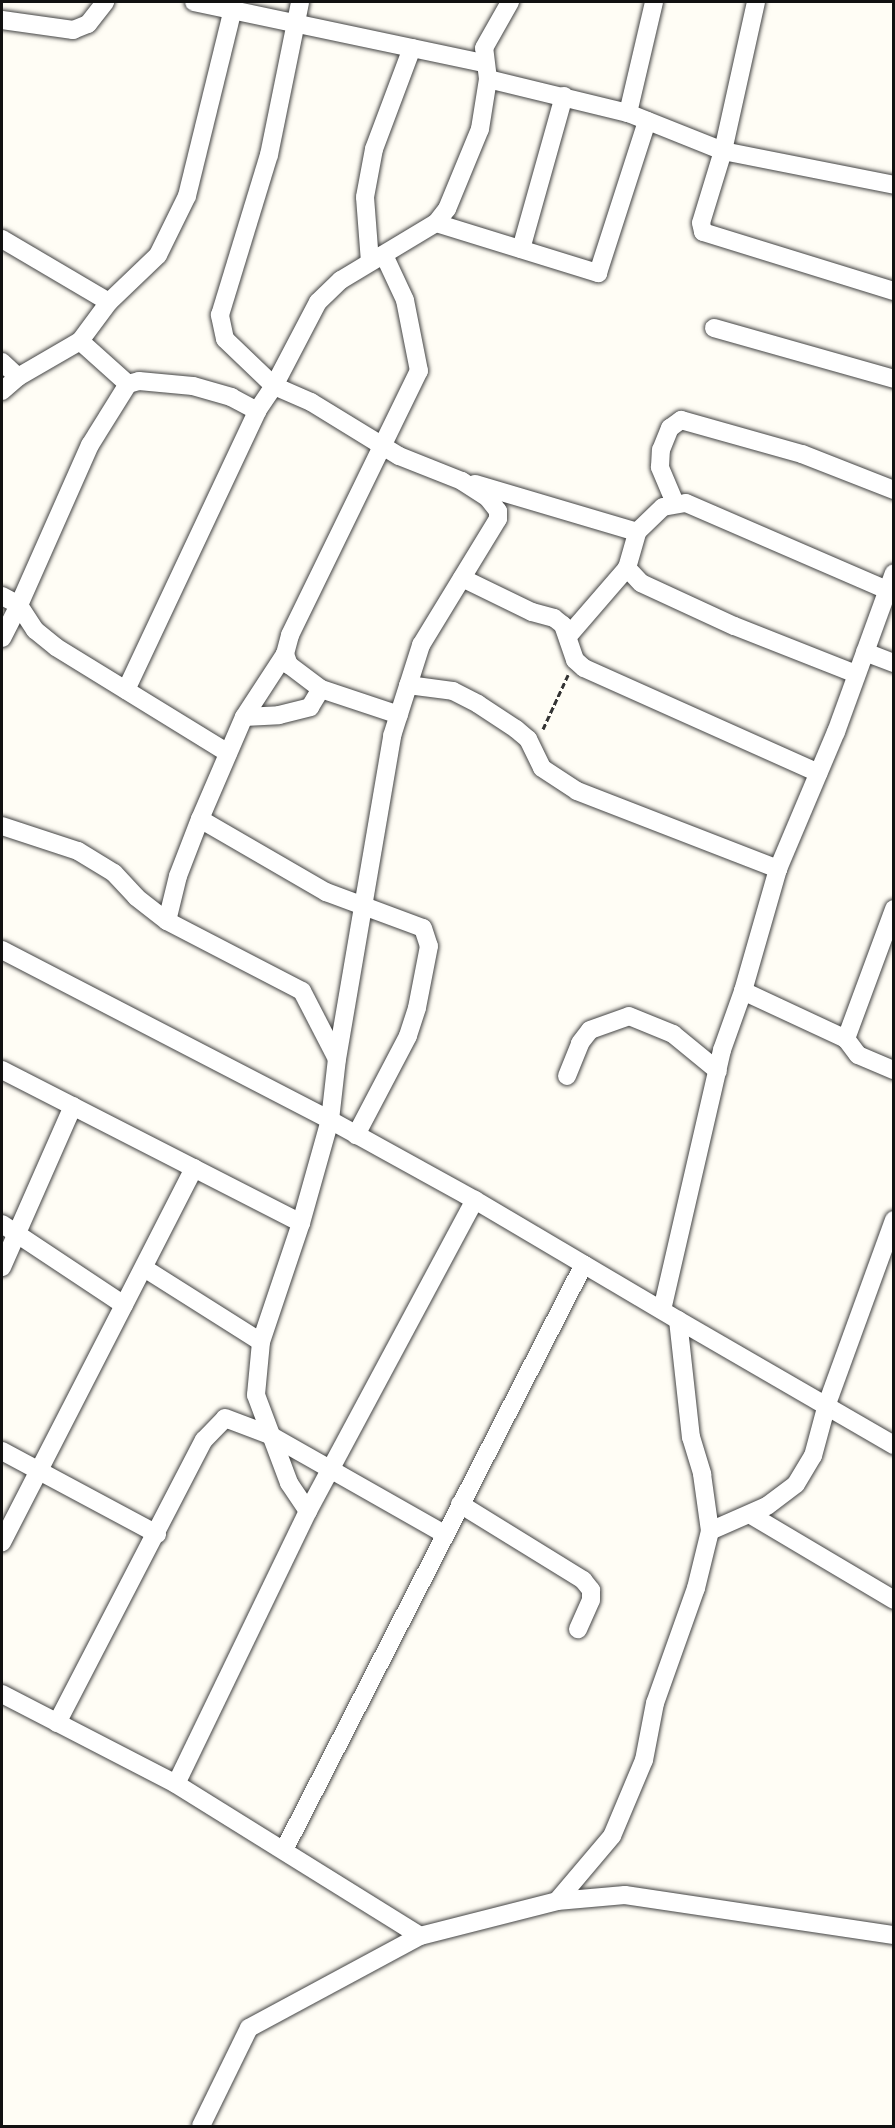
<!DOCTYPE html>
<style>
body{margin:0}
#map{position:relative;width:895px;height:2128px;overflow:hidden;background:#fffdf5;font-family:Merriweather,serif}
div>[style]{position:absolute}
.path>*{height:3px;margin-top:-1.5px;transform-origin:0;background:repeating-linear-gradient(90deg,#333 0 6px,transparent 0 9px)}
.roads{filter:drop-shadow(0 0 2px #444) drop-shadow(0 0 2px #444)}
.minor>*{height:18px;margin:-9px;padding:0 9px;transform-origin:9px;border-radius:9px;background:#fff}
span{translate:-50% -50%;white-space:nowrap;text-align:center;line-height:1.15;-webkit-text-stroke:6px #fff;paint-order:stroke}
.frame{position:absolute;inset:0;border:3px solid #111;pointer-events:none}
</style>
<div id="map">
<div class="path">
<div style="left:543px;top:729px;width:60px;rotate:-65.2deg"></div>
</div>
<div class="roads">
<div class="minor">
<div style="left:194px;top:2px;width:295px;rotate:11.9deg"></div>
<div style="left:756px;top:2px;width:153px;rotate:102.5deg"></div>
<div style="left:723px;top:151px;width:75px;rotate:107deg"></div>
<div style="left:701px;top:223px;width:9px;rotate:77deg"></div>
<div style="left:703px;top:232px;width:200px;rotate:17.2deg"></div>
<div style="left:2px;top:20px;width:72px;rotate:8deg"></div>
<div style="left:73px;top:30px;width:16px;rotate:-22deg"></div>
<div style="left:88px;top:24px;width:28px;rotate:-52deg"></div>
<div style="left:488px;top:79px;width:144px;rotate:13.7deg"></div>
<div style="left:628px;top:113px;width:102px;rotate:21.8deg"></div>
<div style="left:723px;top:151px;width:174px;rotate:11.2deg"></div>
<div style="left:628px;top:113px;width:114px;rotate:-76.8deg"></div>
<div style="left:436px;top:223px;width:170px;rotate:17.2deg"></div>
<div style="left:598px;top:273px;width:160px;rotate:-72.1deg"></div>
<div style="left:2px;top:239px;width:124px;rotate:30.5deg"></div>
<div style="left:521px;top:249px;width:159px;rotate:-74.3deg"></div>
<div style="left:370px;top:262px;width:65px;rotate:-94.4deg"></div>
<div style="left:365px;top:197px;width:49px;rotate:-79.4deg"></div>
<div style="left:374px;top:149px;width:108px;rotate:-69.4deg"></div>
<div style="left:714px;top:328px;width:187px;rotate:15.8deg"></div>
<div style="left:80px;top:341px;width:64px;rotate:41.9deg"></div>
<div style="left:2px;top:362px;width:22px;rotate:43deg"></div>
<div style="left:2px;top:391px;width:21px;rotate:-41deg"></div>
<div style="left:18px;top:377px;width:72px;rotate:-30.1deg"></div>
<div style="left:80px;top:341px;width:49px;rotate:-53.4deg"></div>
<div style="left:109px;top:302px;width:68px;rotate:-43.8deg"></div>
<div style="left:158px;top:255px;width:66px;rotate:-63.8deg"></div>
<div style="left:187px;top:196px;width:193px;rotate:-76.2deg"></div>
<div style="left:475px;top:484px;width:169px;rotate:16.5deg"></div>
<div style="left:675px;top:503px;width:39px;rotate:-113deg"></div>
<div style="left:660px;top:467px;width:17px;rotate:-87deg"></div>
<div style="left:661px;top:450px;width:24px;rotate:-68deg"></div>
<div style="left:670px;top:428px;width:14px;rotate:-36deg"></div>
<div style="left:681px;top:420px;width:126px;rotate:15.7deg"></div>
<div style="left:802px;top:454px;width:99px;rotate:21.4deg"></div>
<div style="left:462px;top:578px;width:78px;rotate:25.9deg"></div>
<div style="left:532px;top:612px;width:23px;rotate:15deg"></div>
<div style="left:554px;top:618px;width:11px;rotate:38deg"></div>
<div style="left:563px;top:625px;width:37px;rotate:71deg"></div>
<div style="left:575px;top:660px;width:12px;rotate:42deg"></div>
<div style="left:584px;top:668px;width:257px;rotate:24.1deg"></div>
<div style="left:2px;top:596px;width:19px;rotate:28deg"></div>
<div style="left:19px;top:605px;width:37px;rotate:117deg"></div>
<div style="left:569px;top:635px;width:89px;rotate:-49.1deg"></div>
<div style="left:865px;top:652px;width:31px;rotate:21deg"></div>
<div style="left:856px;top:674px;width:131px;rotate:-158.5deg"></div>
<div style="left:734px;top:626px;width:102px;rotate:-155.2deg"></div>
<div style="left:641px;top:583px;width:21px;rotate:-133deg"></div>
<div style="left:627px;top:568px;width:37px;rotate:-74deg"></div>
<div style="left:637px;top:532px;width:36px;rotate:-44deg"></div>
<div style="left:663px;top:507px;width:23px;rotate:-10deg"></div>
<div style="left:686px;top:503px;width:219px;rotate:23.4deg"></div>
<div style="left:408px;top:685px;width:45px;rotate:7.6deg"></div>
<div style="left:453px;top:691px;width:28px;rotate:27deg"></div>
<div style="left:478px;top:704px;width:45px;rotate:33.3deg"></div>
<div style="left:516px;top:729px;width:16px;rotate:40deg"></div>
<div style="left:528px;top:739px;width:32px;rotate:64deg"></div>
<div style="left:542px;top:768px;width:42px;rotate:33.3deg"></div>
<div style="left:577px;top:791px;width:216px;rotate:21.2deg"></div>
<div style="left:321px;top:689px;width:40px;rotate:-143deg"></div>
<div style="left:289px;top:665px;width:12px;rotate:-110deg"></div>
<div style="left:285px;top:654px;width:20px;rotate:-75deg"></div>
<div style="left:290px;top:635px;width:294px;rotate:-64deg"></div>
<div style="left:419px;top:371px;width:72px;rotate:-101.2deg"></div>
<div style="left:405px;top:300px;width:50px;rotate:-115deg"></div>
<div style="left:126px;top:690px;width:308px;rotate:-64.8deg"></div>
<div style="left:244px;top:717px;width:35px;rotate:-3deg"></div>
<div style="left:279px;top:715px;width:32px;rotate:-14deg"></div>
<div style="left:310px;top:707px;width:21px;rotate:-59deg"></div>
<div style="left:321px;top:689px;width:82px;rotate:18.4deg"></div>
<div style="left:228px;top:753px;width:202px;rotate:-148.4deg"></div>
<div style="left:56px;top:647px;width:27px;rotate:-141deg"></div>
<div style="left:35px;top:630px;width:30px;rotate:-123deg"></div>
<div style="left:19px;top:605px;width:175px;rotate:-66.1deg"></div>
<div style="left:90px;top:445px;width:72px;rotate:-58.1deg"></div>
<div style="left:128px;top:384px;width:11px;rotate:-15deg"></div>
<div style="left:139px;top:381px;width:54px;rotate:5.3deg"></div>
<div style="left:193px;top:386px;width:40px;rotate:16deg"></div>
<div style="left:231px;top:397px;width:30px;rotate:28deg"></div>
<div style="left:257px;top:411px;width:30px;rotate:-56deg"></div>
<div style="left:274px;top:386px;width:68px;rotate:-136.2deg"></div>
<div style="left:225px;top:339px;width:25px;rotate:-102deg"></div>
<div style="left:220px;top:315px;width:167px;rotate:-73deg"></div>
<div style="left:269px;top:155px;width:156px;rotate:-78.5deg"></div>
<div style="left:200px;top:819px;width:111px;rotate:-66.7deg"></div>
<div style="left:244px;top:717px;width:75px;rotate:-56.9deg"></div>
<div style="left:2px;top:826px;width:80px;rotate:18.2deg"></div>
<div style="left:78px;top:851px;width:42px;rotate:31.4deg"></div>
<div style="left:114px;top:873px;width:33px;rotate:47deg"></div>
<div style="left:136px;top:897px;width:39px;rotate:38deg"></div>
<div style="left:167px;top:921px;width:152px;rotate:27.4deg"></div>
<div style="left:302px;top:991px;width:74px;rotate:62.7deg"></div>
<div style="left:894px;top:909px;width:139px;rotate:110.3deg"></div>
<div style="left:846px;top:1039px;width:20px;rotate:53deg"></div>
<div style="left:858px;top:1055px;width:39px;rotate:23deg"></div>
<div style="left:167px;top:921px;width:46px;rotate:-76.3deg"></div>
<div style="left:178px;top:876px;width:61px;rotate:-68.9deg"></div>
<div style="left:200px;top:819px;width:146px;rotate:30.1deg"></div>
<div style="left:326px;top:892px;width:103px;rotate:20.4deg"></div>
<div style="left:423px;top:928px;width:19px;rotate:72deg"></div>
<div style="left:429px;top:946px;width:63px;rotate:101deg"></div>
<div style="left:417px;top:1008px;width:29px;rotate:108deg"></div>
<div style="left:408px;top:1036px;width:112px;rotate:117.7deg"></div>
<div style="left:2px;top:950px;width:369px;rotate:27.4deg"></div>
<div style="left:330px;top:1120px;width:61px;rotate:-83.5deg"></div>
<div style="left:337px;top:1059px;width:328px;rotate:-80.3deg"></div>
<div style="left:392px;top:736px;width:96px;rotate:-72.3deg"></div>
<div style="left:421px;top:645px;width:148px;rotate:-58.6deg"></div>
<div style="left:498px;top:519px;width:8px;rotate:-90deg"></div>
<div style="left:498px;top:511px;width:16px;rotate:-128deg"></div>
<div style="left:488px;top:498px;width:31px;rotate:-147deg"></div>
<div style="left:462px;top:481px;width:68px;rotate:-158.4deg"></div>
<div style="left:399px;top:456px;width:103px;rotate:-148.5deg"></div>
<div style="left:311px;top:402px;width:40px;rotate:-156.6deg"></div>
<div style="left:274px;top:386px;width:95px;rotate:-62.4deg"></div>
<div style="left:318px;top:302px;width:32px;rotate:-44deg"></div>
<div style="left:341px;top:280px;width:111px;rotate:-31deg"></div>
<div style="left:436px;top:223px;width:18px;rotate:-52deg"></div>
<div style="left:447px;top:209px;width:87px;rotate:-67.6deg"></div>
<div style="left:480px;top:129px;width:51px;rotate:-80.9deg"></div>
<div style="left:488px;top:79px;width:31px;rotate:-97deg"></div>
<div style="left:484px;top:48px;width:53px;rotate:-60.5deg"></div>
<div style="left:743px;top:991px;width:114px;rotate:25deg"></div>
<div style="left:2px;top:1070px;width:336px;rotate:27.1deg"></div>
<div style="left:301px;top:1223px;width:126px;rotate:108.6deg"></div>
<div style="left:261px;top:1342px;width:53px;rotate:95.4deg"></div>
<div style="left:256px;top:1395px;width:94px;rotate:69.4deg"></div>
<div style="left:289px;top:1483px;width:34px;rotate:56deg"></div>
<div style="left:308px;top:1511px;width:303px;rotate:115.8deg"></div>
<div style="left:176px;top:1784px;width:287px;rotate:31.9deg"></div>
<div style="left:567px;top:1076px;width:35px;rotate:-68deg"></div>
<div style="left:580px;top:1043px;width:16px;rotate:-52deg"></div>
<div style="left:590px;top:1030px;width:41px;rotate:-19.7deg"></div>
<div style="left:629px;top:1016px;width:48px;rotate:22.2deg"></div>
<div style="left:673px;top:1034px;width:58px;rotate:39.4deg"></div>
<div style="left:301px;top:1223px;width:107px;rotate:-74.3deg"></div>
<div style="left:330px;top:1120px;width:166px;rotate:28.9deg"></div>
<div style="left:475px;top:1200px;width:236px;rotate:30.6deg"></div>
<div style="left:678px;top:1320px;width:118px;rotate:83.7deg"></div>
<div style="left:691px;top:1437px;width:39px;rotate:73deg"></div>
<div style="left:702px;top:1474px;width:58px;rotate:82deg"></div>
<div style="left:710px;top:1531px;width:59px;rotate:103.8deg"></div>
<div style="left:696px;top:1588px;width:122px;rotate:109.6deg"></div>
<div style="left:655px;top:1703px;width:58px;rotate:100.9deg"></div>
<div style="left:644px;top:1760px;width:82px;rotate:112.8deg"></div>
<div style="left:612px;top:1836px;width:85px;rotate:130.2deg"></div>
<div style="left:2px;top:1224px;width:146px;rotate:33.6deg"></div>
<div style="left:124px;top:1305px;width:267px;rotate:117.2deg"></div>
<div style="left:2px;top:1267px;width:176px;rotate:-66.2deg"></div>
<div style="left:144px;top:1268px;width:138px;rotate:32.3deg"></div>
<div style="left:124px;top:1305px;width:154px;rotate:-62.9deg"></div>
<div style="left:662px;top:1310px;width:267px;rotate:-77deg"></div>
<div style="left:722px;top:1050px;width:63px;rotate:-70.4deg"></div>
<div style="left:743px;top:991px;width:127px;rotate:-74deg"></div>
<div style="left:778px;top:869px;width:149px;rotate:-67.1deg"></div>
<div style="left:836px;top:732px;width:169px;rotate:-70deg"></div>
<div style="left:678px;top:1320px;width:250px;rotate:30.1deg"></div>
<div style="left:2px;top:1451px;width:176px;rotate:28.2deg"></div>
<div style="left:460px;top:1504px;width:145px;rotate:31.7deg"></div>
<div style="left:583px;top:1580px;width:13px;rotate:51deg"></div>
<div style="left:591px;top:1590px;width:10px;rotate:90deg"></div>
<div style="left:591px;top:1600px;width:32px;rotate:114deg"></div>
<div style="left:308px;top:1511px;width:353px;rotate:-61.8deg"></div>
<div style="left:751px;top:1515px;width:166px;rotate:30.7deg"></div>
<div style="left:710px;top:1531px;width:62px;rotate:-23.7deg"></div>
<div style="left:767px;top:1506px;width:36px;rotate:-37deg"></div>
<div style="left:796px;top:1484px;width:33px;rotate:-59deg"></div>
<div style="left:813px;top:1456px;width:54px;rotate:-74.9deg"></div>
<div style="left:827px;top:1404px;width:196px;rotate:-70deg"></div>
<div style="left:2px;top:1694px;width:196px;rotate:27.3deg"></div>
<div style="left:57px;top:1723px;width:319px;rotate:-62.6deg"></div>
<div style="left:204px;top:1440px;width:30px;rotate:-46deg"></div>
<div style="left:225px;top:1418px;width:48px;rotate:20.7deg"></div>
<div style="left:270px;top:1435px;width:200px;rotate:29.6deg"></div>
<div style="left:284px;top:1850px;width:658px;rotate:-62.89deg"></div>
<div style="left:201px;top:2126px;width:109px;rotate:-63.9deg"></div>
<div style="left:249px;top:2028px;width:194px;rotate:-28.3deg"></div>
<div style="left:420px;top:1936px;width:141px;rotate:-14.3deg"></div>
<div style="left:557px;top:1901px;width:68px;rotate:-5deg"></div>
<div style="left:625px;top:1895px;width:272px;rotate:8.5deg"></div>
</div>
</div>
<div class="frame"></div>
</div>
